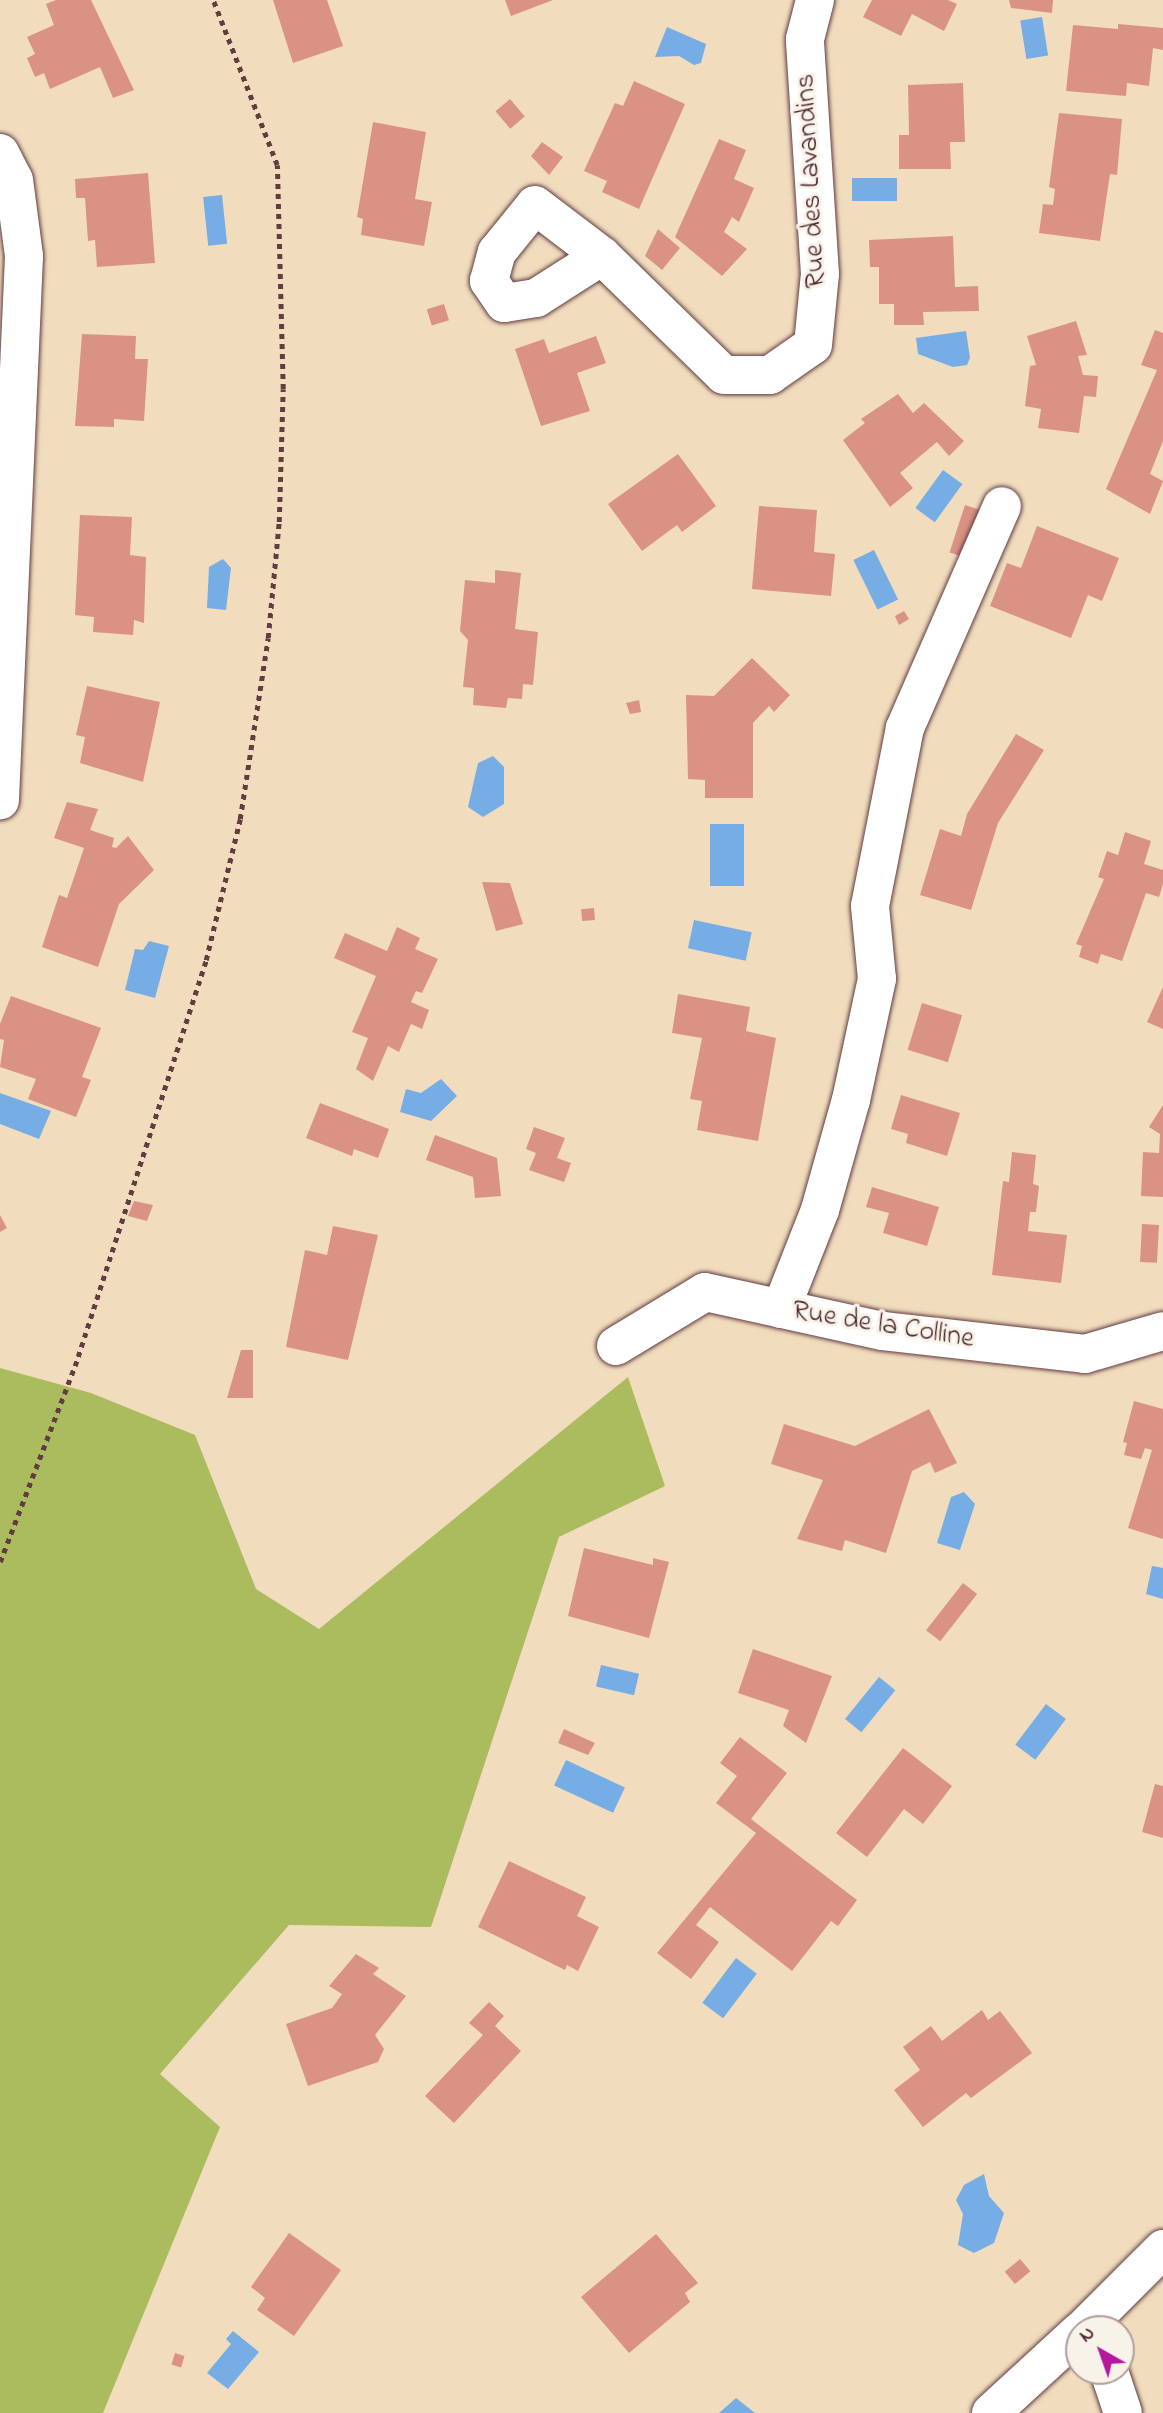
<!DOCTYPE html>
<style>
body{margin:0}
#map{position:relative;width:1163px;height:2413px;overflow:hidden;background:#f1ddbe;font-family:"Indie Flower",sans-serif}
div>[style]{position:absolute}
.green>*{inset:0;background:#abbc5f}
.water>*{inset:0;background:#76ade5;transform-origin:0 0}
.building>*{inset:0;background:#d99284;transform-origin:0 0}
.path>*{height:4.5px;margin-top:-2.25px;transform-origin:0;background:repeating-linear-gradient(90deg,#633c41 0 5px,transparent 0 10px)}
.roads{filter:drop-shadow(0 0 2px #633c41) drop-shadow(0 0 2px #633c41)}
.minor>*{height:38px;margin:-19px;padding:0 19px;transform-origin:19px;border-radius:19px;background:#fff}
span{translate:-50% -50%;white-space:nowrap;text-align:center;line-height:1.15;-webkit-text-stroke:6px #f7f3e8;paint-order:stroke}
.street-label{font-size:28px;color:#4a1f2b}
.north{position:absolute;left:1065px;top:2315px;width:70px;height:70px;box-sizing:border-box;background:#f7f3e8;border:2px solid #b29e9c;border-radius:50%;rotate:320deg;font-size:19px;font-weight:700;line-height:28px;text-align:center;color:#4a1f2b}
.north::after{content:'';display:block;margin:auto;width:24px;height:32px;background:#b5179e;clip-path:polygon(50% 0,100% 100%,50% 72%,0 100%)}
</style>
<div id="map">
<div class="green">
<div style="clip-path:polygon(0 1368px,91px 1393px,195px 1435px,256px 1589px,319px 1629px,628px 1377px,665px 1486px,559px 1537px,431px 1927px,289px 1925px,160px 2074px,220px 2127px,103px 2413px,0 2413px)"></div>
</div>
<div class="water">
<div style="left:1042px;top:17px;width:39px;height:22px;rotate:81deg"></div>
<div style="clip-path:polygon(667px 27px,706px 44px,701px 63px,694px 65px,679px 56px,655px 57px)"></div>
<div style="left:897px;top:178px;width:23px;height:45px;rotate:90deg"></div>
<div style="left:222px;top:195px;width:49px;height:19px;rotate:84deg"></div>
<div style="clip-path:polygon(966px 331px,970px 358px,967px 365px,953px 367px,918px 354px,916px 338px)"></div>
<div style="left:943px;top:470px;width:24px;height:47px;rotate:36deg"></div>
<div style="left:874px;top:550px;width:55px;height:23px;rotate:64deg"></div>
<div style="clip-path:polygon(223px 559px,231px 568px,226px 610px,207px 608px,209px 567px)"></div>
<div style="clip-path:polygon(493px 756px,504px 767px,504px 804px,483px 817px,468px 807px,478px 763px)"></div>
<div style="left:710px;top:824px;width:34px;height:62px"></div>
<div style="left:694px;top:920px;width:59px;height:29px;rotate:12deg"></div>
<div style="clip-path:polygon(149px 941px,169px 946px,155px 998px,125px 990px,135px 949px,143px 950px)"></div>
<div style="clip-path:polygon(441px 1079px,457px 1096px,431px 1121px,400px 1112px,406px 1089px,421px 1093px)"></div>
<div style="clip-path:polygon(0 1093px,51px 1111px,39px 1139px,0 1124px)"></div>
<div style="clip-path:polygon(964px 1492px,975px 1504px,960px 1550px,937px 1543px,951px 1497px)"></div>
<div style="clip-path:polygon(1152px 1566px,1163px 1568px,1163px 1599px,1146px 1594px)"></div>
<div style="left:601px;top:1665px;width:39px;height:22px;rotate:13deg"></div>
<div style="left:879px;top:1677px;width:21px;height:54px;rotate:39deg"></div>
<div style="left:1046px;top:1704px;width:25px;height:51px;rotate:37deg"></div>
<div style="left:566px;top:1760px;width:65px;height:28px;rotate:25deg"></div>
<div style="left:736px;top:1958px;width:26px;height:56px;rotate:37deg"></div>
<div style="clip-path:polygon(984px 2174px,989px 2196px,1004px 2213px,994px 2243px,974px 2253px,958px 2245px,963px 2214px,956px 2200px,964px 2185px)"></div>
<div style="clip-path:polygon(233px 2331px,259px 2352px,228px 2389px,207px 2373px,231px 2344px,226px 2339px)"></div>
<div style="clip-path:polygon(736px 2398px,755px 2413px,719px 2413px)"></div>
</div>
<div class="building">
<div style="clip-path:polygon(56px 0,91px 0,134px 90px,113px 98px,100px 67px,50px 89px,44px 73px,35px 77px,27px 58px,35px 54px,27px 37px,54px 25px,46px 4px)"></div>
<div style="clip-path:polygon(273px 0,327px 0,343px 46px,293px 63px)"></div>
<div style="clip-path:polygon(505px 0,553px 0,511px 16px)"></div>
<div style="clip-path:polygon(872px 0,948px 0,957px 4px,944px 31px,912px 14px,901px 36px,863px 17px)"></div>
<div style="clip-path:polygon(1009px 0,1053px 0,1052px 13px,1011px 8px)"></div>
<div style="clip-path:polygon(1118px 24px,1163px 28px,1163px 50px,1153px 48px,1149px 86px,1127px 83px,1126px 96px,1066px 91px,1073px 25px,1118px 29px)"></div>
<div style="clip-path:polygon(634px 81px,685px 104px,639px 209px,602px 192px,607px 181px,584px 171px,615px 103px,623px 106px)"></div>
<div style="clip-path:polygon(963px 83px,965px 142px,950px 142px,951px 169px,899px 169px,899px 135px,909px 135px,908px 85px)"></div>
<div style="left:510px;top:99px;width:23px;height:19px;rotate:50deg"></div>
<div style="clip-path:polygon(1059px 113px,1122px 119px,1117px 175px,1110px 174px,1100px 241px,1039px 233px,1043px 204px,1053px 205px,1055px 189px,1049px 187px)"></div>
<div style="clip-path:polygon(373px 122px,426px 132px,415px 199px,432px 202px,424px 246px,361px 235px,363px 219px,357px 217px)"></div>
<div style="clip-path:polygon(719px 139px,746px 150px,734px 179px,754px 188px,739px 222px,732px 217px,724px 232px,747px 249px,722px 276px,675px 237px)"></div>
<div style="clip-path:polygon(542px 142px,563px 157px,549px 175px,531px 156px)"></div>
<div style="clip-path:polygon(148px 173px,155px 263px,97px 267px,95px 240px,88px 241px,85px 198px,76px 198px,75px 179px)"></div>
<div style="clip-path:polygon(658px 229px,680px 248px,662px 270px,645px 256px)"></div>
<div style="clip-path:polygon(953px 236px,955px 287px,978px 286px,979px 311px,923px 312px,924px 325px,894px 325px,894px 304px,879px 304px,879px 267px,870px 267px,869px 240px)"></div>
<div style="left:444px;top:304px;width:17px;height:18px;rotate:73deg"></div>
<div style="clip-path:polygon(1076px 321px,1087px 355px,1078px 356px,1083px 375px,1098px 376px,1096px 397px,1084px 396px,1079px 433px,1038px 428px,1041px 409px,1025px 406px,1030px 366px,1036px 365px,1027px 336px)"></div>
<div style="clip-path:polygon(1155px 330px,1163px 333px,1163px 441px,1150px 474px,1163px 481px,1150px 514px,1106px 489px,1157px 370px,1141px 365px)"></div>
<div style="clip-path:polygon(82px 334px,136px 336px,135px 359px,148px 359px,144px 421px,114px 419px,114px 427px,75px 426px)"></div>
<div style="clip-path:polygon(596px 336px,606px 363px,577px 373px,590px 411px,541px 426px,515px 349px,544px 339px,549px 353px)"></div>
<div style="clip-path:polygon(898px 394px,913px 413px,924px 403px,964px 441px,949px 456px,937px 442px,900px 473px,913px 488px,890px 507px,843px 440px,865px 423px,861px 419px)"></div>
<div style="clip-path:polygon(678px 454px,716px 506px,682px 532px,677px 525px,642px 551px,608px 504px)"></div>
<div style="left:965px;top:505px;width:16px;height:50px;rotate:18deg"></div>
<div style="clip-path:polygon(759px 506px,817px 510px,814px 552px,835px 554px,831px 596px,752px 589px)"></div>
<div style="clip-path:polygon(80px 515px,132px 517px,130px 555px,146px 557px,144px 623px,134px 620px,133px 635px,93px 632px,94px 617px,75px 615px)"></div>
<div style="clip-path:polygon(1037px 526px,1119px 558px,1102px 601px,1088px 595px,1071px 638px,990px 606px,1007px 563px,1021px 568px)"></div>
<div style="clip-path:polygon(495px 570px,521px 573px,515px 629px,538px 632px,533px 685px,523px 684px,522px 699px,508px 698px,506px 708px,473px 705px,474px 688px,463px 687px,468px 640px,460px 631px,465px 580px,495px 583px)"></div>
<div style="clip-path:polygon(904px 611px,909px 619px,899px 625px,895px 616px)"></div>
<div style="clip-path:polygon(752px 658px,790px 695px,774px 712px,769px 706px,753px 723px,753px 798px,705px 798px,705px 780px,688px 779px,686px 695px,714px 696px)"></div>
<div style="clip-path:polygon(87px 686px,160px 702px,143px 782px,80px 763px,85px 737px,76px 735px)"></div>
<div style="clip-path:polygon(639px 700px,641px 712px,630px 714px,626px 703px)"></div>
<div style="clip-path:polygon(1016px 734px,1044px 750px,998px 823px,971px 910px,920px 895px,940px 829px,961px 836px,967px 814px)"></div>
<div style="clip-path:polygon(67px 802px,98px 809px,90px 830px,114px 838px,112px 847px,116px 848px,128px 836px,154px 870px,119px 904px,98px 967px,42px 947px,59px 895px,67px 898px,84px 848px,54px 838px)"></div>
<div style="clip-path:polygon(1125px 832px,1151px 841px,1144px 864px,1163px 870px,1163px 884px,1159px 897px,1146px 893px,1122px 961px,1101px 954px,1098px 964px,1079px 957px,1082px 946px,1076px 944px,1104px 879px,1098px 877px,1107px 851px,1118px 855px)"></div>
<div style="clip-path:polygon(482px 882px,510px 883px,523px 924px,496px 931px)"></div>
<div style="left:594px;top:908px;width:12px;height:13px;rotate:85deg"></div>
<div style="clip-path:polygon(397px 927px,420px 938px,415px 949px,438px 959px,422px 993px,416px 991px,411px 1002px,429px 1010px,422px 1029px,411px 1024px,399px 1052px,388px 1046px,373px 1081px,356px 1069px,368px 1038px,352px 1032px,376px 976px,334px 958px,345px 933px,387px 951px)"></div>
<div style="clip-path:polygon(1163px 987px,1163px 1029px,1147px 1022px)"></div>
<div style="clip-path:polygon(678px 994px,750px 1007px,746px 1031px,776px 1038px,758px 1141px,697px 1130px,702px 1101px,690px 1099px,702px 1038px,672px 1033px)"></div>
<div style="clip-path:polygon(11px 996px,101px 1028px,82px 1077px,91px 1080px,76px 1117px,28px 1099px,36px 1079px,0 1067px,4px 1040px,0 1039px,0 1024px)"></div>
<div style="left:922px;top:1003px;width:42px;height:49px;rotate:17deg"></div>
<div style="clip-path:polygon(901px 1095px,960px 1113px,947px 1156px,906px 1143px,908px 1134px,891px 1129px)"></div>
<div style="clip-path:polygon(320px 1103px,389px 1129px,378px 1158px,354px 1149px,352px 1156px,306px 1138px)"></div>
<div style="clip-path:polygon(1163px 1105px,1163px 1197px,1141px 1196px,1143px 1152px,1159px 1153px,1160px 1134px,1149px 1127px)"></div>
<div style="clip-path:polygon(534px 1127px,565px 1138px,557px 1158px,571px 1163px,564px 1182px,529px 1170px,536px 1153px,526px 1149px)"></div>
<div style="clip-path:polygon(435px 1135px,497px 1158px,501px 1196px,475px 1198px,473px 1177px,426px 1160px)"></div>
<div style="clip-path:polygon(1012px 1152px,1036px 1155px,1033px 1184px,1039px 1186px,1036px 1212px,1030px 1212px,1028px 1231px,1067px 1235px,1061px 1283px,992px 1275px,1003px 1181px,1009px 1182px)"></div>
<div style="clip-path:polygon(872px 1187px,939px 1207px,927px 1246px,883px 1233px,889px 1213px,866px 1207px)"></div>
<div style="clip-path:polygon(134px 1201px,153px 1205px,147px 1221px,128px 1216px)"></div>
<div style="clip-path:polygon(0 1215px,7px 1228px,0 1232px)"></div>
<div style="left:1142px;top:1224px;width:17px;height:38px;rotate:3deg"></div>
<div style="clip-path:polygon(333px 1226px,378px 1235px,348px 1360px,286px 1347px,305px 1250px,327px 1255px)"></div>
<div style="clip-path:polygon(241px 1350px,253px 1350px,253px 1398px,227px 1398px)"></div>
<div style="clip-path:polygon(1134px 1401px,1163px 1409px,1163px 1539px,1128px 1528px,1152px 1450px,1145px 1448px,1141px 1459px,1124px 1455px,1127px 1443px,1123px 1442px)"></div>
<div style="clip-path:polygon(929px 1409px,957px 1463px,935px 1473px,930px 1462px,912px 1471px,886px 1553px,845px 1540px,842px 1551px,797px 1539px,823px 1480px,771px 1464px,784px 1424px,855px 1446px)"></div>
<div style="clip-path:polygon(584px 1548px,653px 1565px,653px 1558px,669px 1562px,649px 1638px,568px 1616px)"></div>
<div style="left:963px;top:1583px;width:18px;height:60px;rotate:38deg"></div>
<div style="clip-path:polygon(753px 1649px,832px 1676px,806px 1743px,783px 1726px,789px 1710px,738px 1693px)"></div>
<div style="clip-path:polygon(564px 1729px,595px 1743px,588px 1755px,558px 1743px)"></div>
<div style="clip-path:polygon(740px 1737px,787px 1773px,751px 1819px,857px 1900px,838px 1926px,831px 1921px,792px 1971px,710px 1907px,696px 1925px,719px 1942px,691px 1979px,657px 1953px,756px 1833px,716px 1803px,737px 1776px,720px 1763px)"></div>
<div style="clip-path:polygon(903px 1748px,952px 1786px,923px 1824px,904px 1809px,867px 1857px,836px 1833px)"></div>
<div style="clip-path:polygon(1155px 1784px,1163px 1786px,1163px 1838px,1142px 1832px)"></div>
<div style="clip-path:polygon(509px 1861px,586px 1897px,577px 1916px,599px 1927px,578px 1971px,567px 1965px,565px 1970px,478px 1927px)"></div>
<div style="clip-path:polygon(356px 1954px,379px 1968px,373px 1974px,406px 1996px,375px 2035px,384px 2049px,378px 2062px,308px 2086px,286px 2024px,332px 2008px,342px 1994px,329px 1986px)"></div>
<div style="clip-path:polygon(489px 2002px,504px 2016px,495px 2026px,521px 2051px,454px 2123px,425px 2096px,483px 2035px,469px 2023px)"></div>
<div style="clip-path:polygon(982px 2010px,988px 2020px,1000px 2011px,1032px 2053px,971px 2098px,966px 2093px,923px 2127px,894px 2090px,920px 2070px,903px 2047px,931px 2026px,942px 2041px)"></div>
<div style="clip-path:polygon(289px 2233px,341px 2270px,294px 2336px,257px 2310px,265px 2298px,251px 2287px)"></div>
<div style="clip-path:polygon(656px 2234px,698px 2283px,685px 2293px,690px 2302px,629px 2353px,581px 2297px)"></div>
<div style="left:1020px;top:2259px;width:16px;height:20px;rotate:50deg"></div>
<div style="left:175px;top:2353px;width:10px;height:12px;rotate:17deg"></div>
</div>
<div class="path">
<div style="left:0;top:1562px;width:210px;rotate:-69.1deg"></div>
<div style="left:75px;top:1366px;width:427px;rotate:-72.1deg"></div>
<div style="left:206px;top:960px;width:145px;rotate:-76.4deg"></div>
<div style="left:240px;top:819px;width:183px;rotate:-81.2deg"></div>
<div style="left:268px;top:638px;width:117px;rotate:-84.6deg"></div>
<div style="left:279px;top:522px;width:133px;rotate:-88.3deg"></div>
<div style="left:283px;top:389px;width:224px;rotate:-91.5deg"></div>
<div style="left:277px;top:165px;width:177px;rotate:-111.2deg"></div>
</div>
<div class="roads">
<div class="minor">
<div style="left:0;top:153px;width:30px;rotate:63deg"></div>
<div style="left:14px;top:180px;width:77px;rotate:82.5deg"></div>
<div style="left:24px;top:256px;width:545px;rotate:92.53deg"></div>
<div style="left:602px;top:256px;width:78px;rotate:147.5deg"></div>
<div style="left:536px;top:298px;width:32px;rotate:171deg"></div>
<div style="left:504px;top:303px;width:27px;rotate:-124deg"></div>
<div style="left:489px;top:281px;width:30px;rotate:-75deg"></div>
<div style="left:497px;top:252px;width:60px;rotate:-51deg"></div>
<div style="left:535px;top:205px;width:84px;rotate:37.3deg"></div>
<div style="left:602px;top:256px;width:170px;rotate:44.3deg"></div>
<div style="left:724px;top:375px;width:46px"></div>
<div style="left:770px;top:375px;width:52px;rotate:-34.9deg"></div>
<div style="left:813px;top:345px;width:71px;rotate:-84.4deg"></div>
<div style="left:820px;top:274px;width:235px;rotate:-93.7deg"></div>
<div style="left:805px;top:39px;width:40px;rotate:-75.6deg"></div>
<div style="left:781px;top:1309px;width:106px;rotate:-68.5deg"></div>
<div style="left:820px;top:1210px;width:114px;rotate:-74.3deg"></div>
<div style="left:851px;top:1100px;width:124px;rotate:-77.9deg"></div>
<div style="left:877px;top:979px;width:73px;rotate:-95.5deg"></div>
<div style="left:870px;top:906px;width:181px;rotate:-78.9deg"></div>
<div style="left:905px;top:728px;width:242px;rotate:-66.4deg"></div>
<div style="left:616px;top:1346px;width:104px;rotate:-31.2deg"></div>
<div style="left:705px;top:1292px;width:182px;rotate:12.4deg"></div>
<div style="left:883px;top:1331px;width:203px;rotate:6.5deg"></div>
<div style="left:1085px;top:1354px;width:81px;rotate:-16.4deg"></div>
<div style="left:1083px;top:2329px;width:113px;rotate:-45deg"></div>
<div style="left:1109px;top:2371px;width:44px;rotate:71.6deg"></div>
<div style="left:991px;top:2413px;width:120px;rotate:-42.6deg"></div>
</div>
</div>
<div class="street-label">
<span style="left:812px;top:181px;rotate:-93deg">Rue des Lavandins</span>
<span style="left:883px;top:1326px;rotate:9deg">Rue de la Colline</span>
</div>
<div class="north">N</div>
</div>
